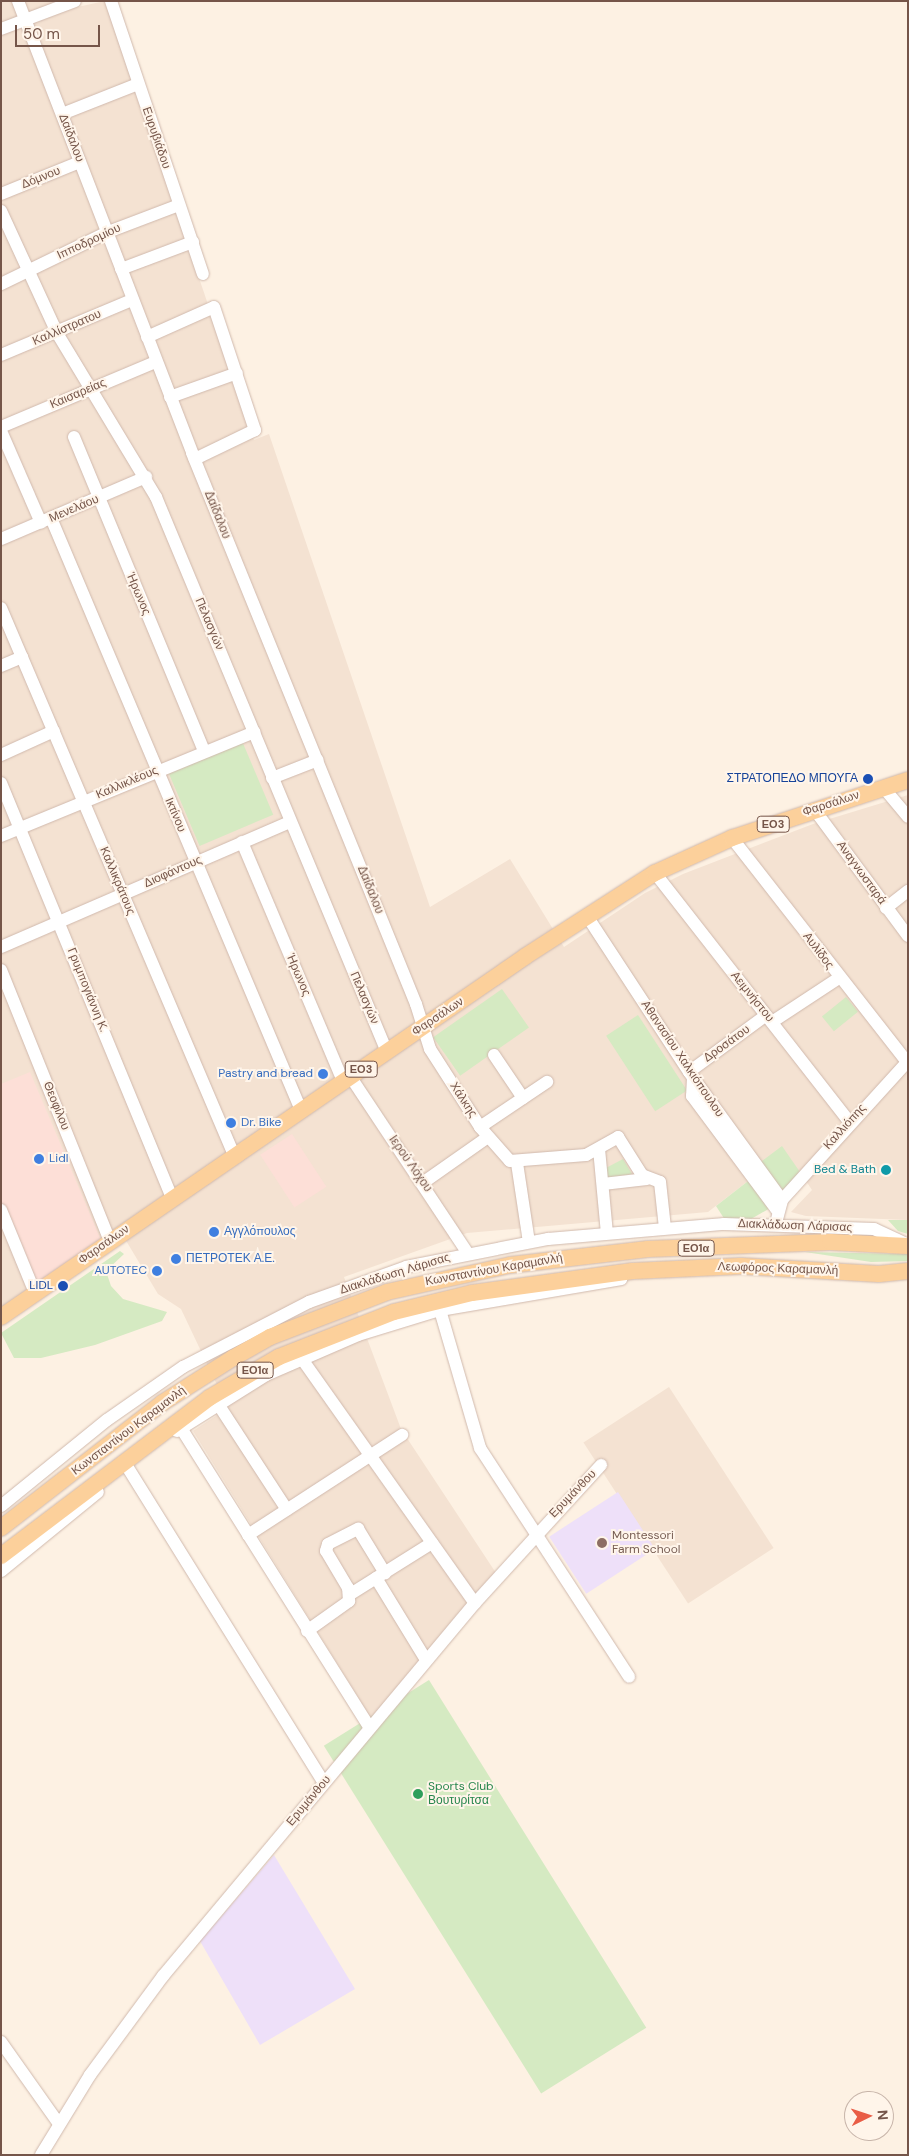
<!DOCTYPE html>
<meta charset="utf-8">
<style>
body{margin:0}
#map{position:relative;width:909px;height:2156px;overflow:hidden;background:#fdf1e3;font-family:"DM Sans",sans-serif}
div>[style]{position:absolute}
.residential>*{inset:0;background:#f4e2d2;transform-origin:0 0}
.commercial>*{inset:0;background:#fddfd7;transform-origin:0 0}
.education>*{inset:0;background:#eee0f9;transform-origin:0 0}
.green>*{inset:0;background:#d5eac2;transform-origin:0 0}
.roads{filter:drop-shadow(0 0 1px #d0b9ad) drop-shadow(0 0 1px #d0b9ad)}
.minor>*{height:12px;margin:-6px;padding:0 6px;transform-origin:6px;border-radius:6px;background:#fff}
.major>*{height:16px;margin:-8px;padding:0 8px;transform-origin:8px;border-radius:8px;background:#fcd09b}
.dots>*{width:14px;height:14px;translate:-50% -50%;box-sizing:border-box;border:2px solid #fff5ea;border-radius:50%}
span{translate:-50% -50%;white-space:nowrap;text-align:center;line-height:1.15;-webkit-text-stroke:4px #fff5ea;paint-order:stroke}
.shield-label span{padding:1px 4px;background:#fff5ea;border:1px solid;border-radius:4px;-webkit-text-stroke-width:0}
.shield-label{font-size:11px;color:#755549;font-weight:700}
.street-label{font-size:12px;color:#755549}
.transit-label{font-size:12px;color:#164399}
.right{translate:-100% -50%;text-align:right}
.shop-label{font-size:12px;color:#366cbe}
.left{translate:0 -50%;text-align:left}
.culture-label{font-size:12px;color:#0d838f}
.education-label{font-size:12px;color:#785e54}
.leisure-label{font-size:12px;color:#27864d}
.frame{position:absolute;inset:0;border:2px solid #755549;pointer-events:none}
.north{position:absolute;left:844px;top:2091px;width:50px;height:50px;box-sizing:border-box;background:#fff5ea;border:1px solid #c8b5aa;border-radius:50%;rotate:86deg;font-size:14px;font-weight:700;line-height:20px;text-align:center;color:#755549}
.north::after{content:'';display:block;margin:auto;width:18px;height:22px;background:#e95d46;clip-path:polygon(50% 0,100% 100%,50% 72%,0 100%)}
.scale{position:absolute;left:15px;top:25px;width:85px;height:22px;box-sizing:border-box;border:2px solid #755549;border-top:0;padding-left:6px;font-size:15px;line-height:18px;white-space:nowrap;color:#755549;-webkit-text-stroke:4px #fff5ea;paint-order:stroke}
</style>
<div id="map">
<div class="residential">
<div style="clip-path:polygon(1px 1px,70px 1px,73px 8px,105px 1px,254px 440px,269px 434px,430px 907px,510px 859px,564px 947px,645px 893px,683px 874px,813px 824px,908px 795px,908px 1220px,806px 1216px,791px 1212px,812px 1190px,802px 1175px,752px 1178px,708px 1212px,467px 1233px,344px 1277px,401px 1429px,496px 1573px,371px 1718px,193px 1431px,228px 1408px,181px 1309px,158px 1294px,119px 1229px,1px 1308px)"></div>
<div style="left:669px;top:1387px;width:192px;height:102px;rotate:57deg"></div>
</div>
<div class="commercial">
<div style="clip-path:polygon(30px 1072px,101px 1240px,35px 1285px,1px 1205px,1px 1084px)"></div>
<div style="left:292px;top:1134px;width:63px;height:38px;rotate:57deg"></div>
</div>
<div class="education">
<div style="left:618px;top:1492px;width:68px;height:82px;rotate:57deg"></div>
<div style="clip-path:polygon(274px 1855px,355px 1989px,260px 2045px,200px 1941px)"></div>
</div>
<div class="green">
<div style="left:242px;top:741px;width:80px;height:80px;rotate:67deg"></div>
<div style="left:502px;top:989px;width:47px;height:84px;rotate:55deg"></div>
<div style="left:846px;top:997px;width:19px;height:31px;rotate:51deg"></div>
<div style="left:638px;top:1015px;width:90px;height:38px;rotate:57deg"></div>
<div style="clip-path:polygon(782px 1146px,802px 1175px,778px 1204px,754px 1167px)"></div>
<div style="clip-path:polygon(623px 1159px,632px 1174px,608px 1178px,604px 1169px)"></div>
<div style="clip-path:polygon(752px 1178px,772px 1207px,751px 1219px,727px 1223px,716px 1206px)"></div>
<div style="clip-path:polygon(888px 1220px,908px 1220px,908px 1234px,898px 1231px)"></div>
<div style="clip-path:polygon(120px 1251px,124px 1254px,106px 1271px,111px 1286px,123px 1299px,167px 1312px,162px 1321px,95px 1345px,41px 1358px,14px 1358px,1px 1333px)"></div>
<div style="clip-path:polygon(805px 1252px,908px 1254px,908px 1261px,871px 1262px)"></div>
<div style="left:429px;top:1680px;width:410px;height:124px;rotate:58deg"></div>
</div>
<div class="roads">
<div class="minor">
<div style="left:18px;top:1px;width:484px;rotate:68.9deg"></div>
<div style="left:192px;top:453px;width:595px;rotate:67.88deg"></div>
<div style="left:416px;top:1004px;width:47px;rotate:72.7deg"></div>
<div style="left:430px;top:1049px;width:93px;rotate:57.3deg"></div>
<div style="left:480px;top:1127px;width:45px;rotate:48.6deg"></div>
<div style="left:510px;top:1161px;width:76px;rotate:-4.5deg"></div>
<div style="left:586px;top:1155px;width:37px;rotate:-29deg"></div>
<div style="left:618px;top:1137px;width:45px;rotate:57.7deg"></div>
<div style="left:642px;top:1175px;width:19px;rotate:21deg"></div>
<div style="left:660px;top:1182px;width:46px;rotate:83.8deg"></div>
<div style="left:111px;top:1px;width:288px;rotate:71.4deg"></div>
<div style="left:1px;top:29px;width:79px;rotate:-20.7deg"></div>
<div style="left:62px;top:114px;width:82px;rotate:-21.5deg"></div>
<div style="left:1px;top:194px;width:85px;rotate:-22.1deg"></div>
<div style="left:1px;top:211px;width:134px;rotate:65.3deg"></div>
<div style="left:57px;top:333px;width:192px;rotate:58.9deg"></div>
<div style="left:156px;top:497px;width:601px;rotate:67.4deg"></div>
<div style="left:121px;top:269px;width:77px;rotate:-20.6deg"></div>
<div style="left:1px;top:284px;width:119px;rotate:-25.9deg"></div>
<div style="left:108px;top:232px;width:76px;rotate:-20.8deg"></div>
<div style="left:147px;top:337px;width:73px;rotate:-24.1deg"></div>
<div style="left:214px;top:307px;width:130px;rotate:71.6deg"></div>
<div style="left:255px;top:430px;width:67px;rotate:154.2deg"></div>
<div style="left:1px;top:355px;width:142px;rotate:-22.8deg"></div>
<div style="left:170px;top:397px;width:71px;rotate:-19.7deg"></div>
<div style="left:1px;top:427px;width:168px;rotate:-22.8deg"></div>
<div style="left:1px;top:431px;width:100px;rotate:66.5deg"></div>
<div style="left:74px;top:437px;width:340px;rotate:67.5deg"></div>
<div style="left:51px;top:518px;width:643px;rotate:67.11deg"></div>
<div style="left:1px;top:539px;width:158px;rotate:-23.2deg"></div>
<div style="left:1px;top:608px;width:595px;rotate:66.93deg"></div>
<div style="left:1px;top:666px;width:23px;rotate:-23deg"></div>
<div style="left:1px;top:755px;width:58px;rotate:-24.4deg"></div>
<div style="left:272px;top:778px;width:49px;rotate:-21.4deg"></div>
<div style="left:1px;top:783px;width:448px;rotate:67.6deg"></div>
<div style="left:883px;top:787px;width:39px;rotate:50deg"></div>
<div style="left:814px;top:809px;width:158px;rotate:53.5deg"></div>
<div style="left:1px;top:836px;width:274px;rotate:-22.3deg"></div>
<div style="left:732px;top:838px;width:284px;rotate:52deg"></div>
<div style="left:242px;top:842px;width:259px;rotate:67.1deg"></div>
<div style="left:655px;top:873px;width:315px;rotate:52deg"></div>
<div style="left:886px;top:908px;width:28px;rotate:-38deg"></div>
<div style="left:587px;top:916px;width:186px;rotate:56.8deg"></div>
<div style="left:689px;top:1072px;width:158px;rotate:54deg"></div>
<div style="left:1px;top:947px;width:315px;rotate:-23.4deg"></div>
<div style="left:1px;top:970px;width:292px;rotate:68.1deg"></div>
<div style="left:772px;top:1022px;width:80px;rotate:-33.3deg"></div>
<div style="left:494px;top:1055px;width:52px;rotate:56deg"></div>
<div style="left:689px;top:1072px;width:94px;rotate:-36.4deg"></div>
<div style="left:350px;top:1076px;width:211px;rotate:56.4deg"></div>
<div style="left:693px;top:1078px;width:18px;rotate:93deg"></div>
<div style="left:692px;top:1096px;width:142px;rotate:53.3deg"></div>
<div style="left:480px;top:1127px;width:81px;rotate:-33.9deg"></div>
<div style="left:599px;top:1149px;width:84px;rotate:84.6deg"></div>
<div style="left:517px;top:1163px;width:80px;rotate:81.4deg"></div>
<div style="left:424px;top:1182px;width:78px;rotate:-35.1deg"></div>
<div style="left:603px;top:1184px;width:44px;rotate:-6.5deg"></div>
<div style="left:1px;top:1210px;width:90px;rotate:67.7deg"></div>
<div style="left:776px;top:1223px;width:24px;rotate:-75deg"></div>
<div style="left:782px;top:1200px;width:188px;rotate:-47.8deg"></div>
<div style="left:440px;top:1310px;width:144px;rotate:73.8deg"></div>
<div style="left:480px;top:1448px;width:273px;rotate:56.9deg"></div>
<div style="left:302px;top:1359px;width:299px;rotate:54.7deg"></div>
<div style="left:218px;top:1404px;width:126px;rotate:56.9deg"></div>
<div style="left:181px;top:1428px;width:353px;rotate:57.8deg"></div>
<div style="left:177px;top:1431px;width:105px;rotate:-32.2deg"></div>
<div style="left:266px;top:1375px;width:100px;rotate:-23.5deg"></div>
<div style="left:358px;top:1335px;width:86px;rotate:-17deg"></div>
<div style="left:440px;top:1310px;width:184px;rotate:-9.7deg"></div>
<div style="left:128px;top:1468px;width:371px;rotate:58.1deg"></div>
<div style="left:1px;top:1506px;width:136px;rotate:-39.1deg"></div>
<div style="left:107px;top:1420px;width:93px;rotate:-34.9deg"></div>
<div style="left:183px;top:1367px;width:142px;rotate:-27.3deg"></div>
<div style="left:309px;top:1302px;width:103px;rotate:-19.8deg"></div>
<div style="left:406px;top:1267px;width:145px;rotate:-11.2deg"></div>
<div style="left:548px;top:1239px;width:177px;rotate:-4.9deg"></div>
<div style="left:724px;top:1224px;width:150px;rotate:1.9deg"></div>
<div style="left:874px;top:1229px;width:38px;rotate:25deg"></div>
<div style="left:248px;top:1535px;width:184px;rotate:-33deg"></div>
<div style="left:1px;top:1571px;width:125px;rotate:-39.2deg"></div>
<div style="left:376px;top:1578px;width:96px;rotate:58.6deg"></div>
<div style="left:349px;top:1595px;width:98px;rotate:-32.1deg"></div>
<div style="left:307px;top:1631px;width:52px;rotate:-35.5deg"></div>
<div style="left:349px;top:1601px;width:13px;rotate:-94deg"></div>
<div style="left:348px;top:1588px;width:43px;rotate:-120.7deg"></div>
<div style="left:326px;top:1551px;width:7px;rotate:-74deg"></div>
<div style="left:328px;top:1544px;width:34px;rotate:-27deg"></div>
<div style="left:358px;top:1529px;width:52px;rotate:58.5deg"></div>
<div style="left:1px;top:2042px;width:100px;rotate:54.7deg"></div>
<div style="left:41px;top:2155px;width:94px;rotate:-58.5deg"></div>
<div style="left:90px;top:2075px;width:123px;rotate:-53.6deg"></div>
<div style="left:163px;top:1976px;width:486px;rotate:-50.1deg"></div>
<div style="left:475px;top:1603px;width:187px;rotate:-47.6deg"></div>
</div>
<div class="major">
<div style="left:1px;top:1317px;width:637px;rotate:-34.51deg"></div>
<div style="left:526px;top:956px;width:153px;rotate:-32.8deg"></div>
<div style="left:655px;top:873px;width:85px;rotate:-24.4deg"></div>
<div style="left:732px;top:838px;width:185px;rotate:-18.2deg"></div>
<div style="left:1px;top:1528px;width:204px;rotate:-37.8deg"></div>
<div style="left:162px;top:1403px;width:84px;rotate:-32.4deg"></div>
<div style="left:233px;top:1358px;width:43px;rotate:-29.6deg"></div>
<div style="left:270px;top:1337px;width:125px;rotate:-21deg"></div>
<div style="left:387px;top:1292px;width:126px;rotate:-12.4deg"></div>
<div style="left:510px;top:1265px;width:139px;rotate:-6.6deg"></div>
<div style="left:648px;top:1249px;width:182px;rotate:-2.2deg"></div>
<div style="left:830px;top:1242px;width:78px;rotate:2.9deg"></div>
<div style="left:1px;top:1556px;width:261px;rotate:-37.2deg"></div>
<div style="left:209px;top:1398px;width:81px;rotate:-30.4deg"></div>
<div style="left:279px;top:1357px;width:123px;rotate:-21.4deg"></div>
<div style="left:394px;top:1312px;width:80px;rotate:-13.7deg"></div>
<div style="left:472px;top:1293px;width:162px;rotate:-7.8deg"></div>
<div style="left:633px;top:1271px;width:108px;rotate:-2.7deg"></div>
<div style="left:741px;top:1266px;width:138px;rotate:3.3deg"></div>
<div style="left:879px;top:1274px;width:29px;rotate:-6deg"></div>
</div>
</div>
<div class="dots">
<div style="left:868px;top:779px;background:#1a4fb4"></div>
<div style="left:323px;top:1074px;background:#3f7fe0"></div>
<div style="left:231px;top:1123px;background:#3f7fe0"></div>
<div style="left:39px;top:1159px;background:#3f7fe0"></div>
<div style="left:886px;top:1170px;background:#0f9aa8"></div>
<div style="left:214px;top:1232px;background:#3f7fe0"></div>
<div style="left:176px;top:1259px;background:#3f7fe0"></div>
<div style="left:157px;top:1271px;background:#3f7fe0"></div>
<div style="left:63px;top:1286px;background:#1a4fb4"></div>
<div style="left:602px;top:1543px;background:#8d6e63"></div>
<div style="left:418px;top:1794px;background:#2e9e5b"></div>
</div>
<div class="shield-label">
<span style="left:773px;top:824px">ΕΟ3</span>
<span style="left:361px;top:1069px">ΕΟ3</span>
<span style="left:696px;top:1248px">ΕΟ1α</span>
<span style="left:255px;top:1370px">ΕΟ1α</span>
</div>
<div class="street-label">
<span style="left:71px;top:138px;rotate:69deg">Δαίδαλου</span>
<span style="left:156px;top:138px;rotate:71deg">Ευρυβιάδου</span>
<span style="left:41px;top:178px;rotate:-22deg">Δόμνου</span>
<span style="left:89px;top:242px;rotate:-25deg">Ιπποδρομίου</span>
<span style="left:67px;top:328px;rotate:-23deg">Καλλίστρατου</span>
<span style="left:78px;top:394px;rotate:-23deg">Καισαρείας</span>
<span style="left:74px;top:509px;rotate:-23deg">Μενελάου</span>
<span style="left:217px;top:515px;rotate:68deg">Δαίδαλου</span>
<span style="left:138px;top:594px;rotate:67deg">Ήρωνος</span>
<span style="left:209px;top:624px;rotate:67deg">Πελασγών</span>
<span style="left:127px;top:783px;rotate:-23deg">Καλλικλέους</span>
<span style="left:831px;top:804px;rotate:-18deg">Φαρσάλων</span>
<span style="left:175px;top:815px;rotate:67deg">Ικτίνου</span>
<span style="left:173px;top:872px;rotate:-24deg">Διοφάντους</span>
<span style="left:861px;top:873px;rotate:54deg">Αναγνωσταρά</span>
<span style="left:117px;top:881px;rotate:67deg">Καλλικράτους</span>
<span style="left:370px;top:890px;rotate:68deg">Δαίδαλου</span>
<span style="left:818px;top:951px;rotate:53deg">Αυλίδος</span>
<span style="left:298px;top:975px;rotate:67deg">Ήρωνος</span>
<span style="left:87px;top:990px;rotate:68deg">Γρυμπογιάννη Κ.</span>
<span style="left:752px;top:997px;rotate:51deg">Αειμνήστου</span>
<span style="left:364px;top:998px;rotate:67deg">Πελασγών</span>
<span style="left:438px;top:1017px;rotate:-34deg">Φαρσάλων</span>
<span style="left:727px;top:1044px;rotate:-36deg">Δροσάτου</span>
<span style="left:682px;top:1059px;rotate:56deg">Αθανασίου Χαλκιόπουλου</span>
<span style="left:463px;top:1100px;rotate:57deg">Χάλκης</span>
<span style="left:56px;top:1106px;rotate:68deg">Θεοφίλου</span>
<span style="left:845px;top:1127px;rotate:-48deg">Καλλιόπης</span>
<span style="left:410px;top:1164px;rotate:55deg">Ιερού Λόχου</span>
<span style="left:795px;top:1226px;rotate:2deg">Διακλάδωση Λάρισας</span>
<span style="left:104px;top:1245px;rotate:-35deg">Φαρσάλων</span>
<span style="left:778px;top:1269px;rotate:2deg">Λεωφόρος Καραμανλή</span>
<span style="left:494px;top:1270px;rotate:-10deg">Κωνσταντίνου Καραμανλή</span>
<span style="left:395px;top:1274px;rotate:-17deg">Διακλάδωση Λάρισας</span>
<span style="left:129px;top:1431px;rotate:-37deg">Κωνσταντίνου Καραμανλή</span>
<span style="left:573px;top:1494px;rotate:-46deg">Ερυμάνθου</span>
<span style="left:309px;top:1801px;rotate:-50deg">Ερυμάνθου</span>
</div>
<div class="transit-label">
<span class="right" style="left:858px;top:779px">ΣΤΡΑΤΟΠΕΔΟ ΜΠΟΥΓΑ</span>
<span class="right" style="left:53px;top:1286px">LIDL</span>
</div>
<div class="shop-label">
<span class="right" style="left:313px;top:1074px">Pastry and bread</span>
<span class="left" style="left:241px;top:1123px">Dr. Bike</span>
<span class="left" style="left:49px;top:1159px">Lidl</span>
<span class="left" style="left:224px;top:1232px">Αγγλόπουλος</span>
<span class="left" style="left:186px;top:1259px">ΠΕΤΡΟΤΕΚ Α.Ε.</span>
<span class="right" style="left:147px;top:1271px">AUTOTEC</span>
</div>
<div class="culture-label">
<span class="right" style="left:876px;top:1170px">Bed &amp; Bath</span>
</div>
<div class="education-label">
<span class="left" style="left:612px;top:1543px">Montessori<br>Farm School</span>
</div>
<div class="leisure-label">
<span class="left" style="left:428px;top:1794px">Sports Club<br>Βουτυρίτσα</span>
</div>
<div class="frame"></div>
<div class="north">N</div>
<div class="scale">50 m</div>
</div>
